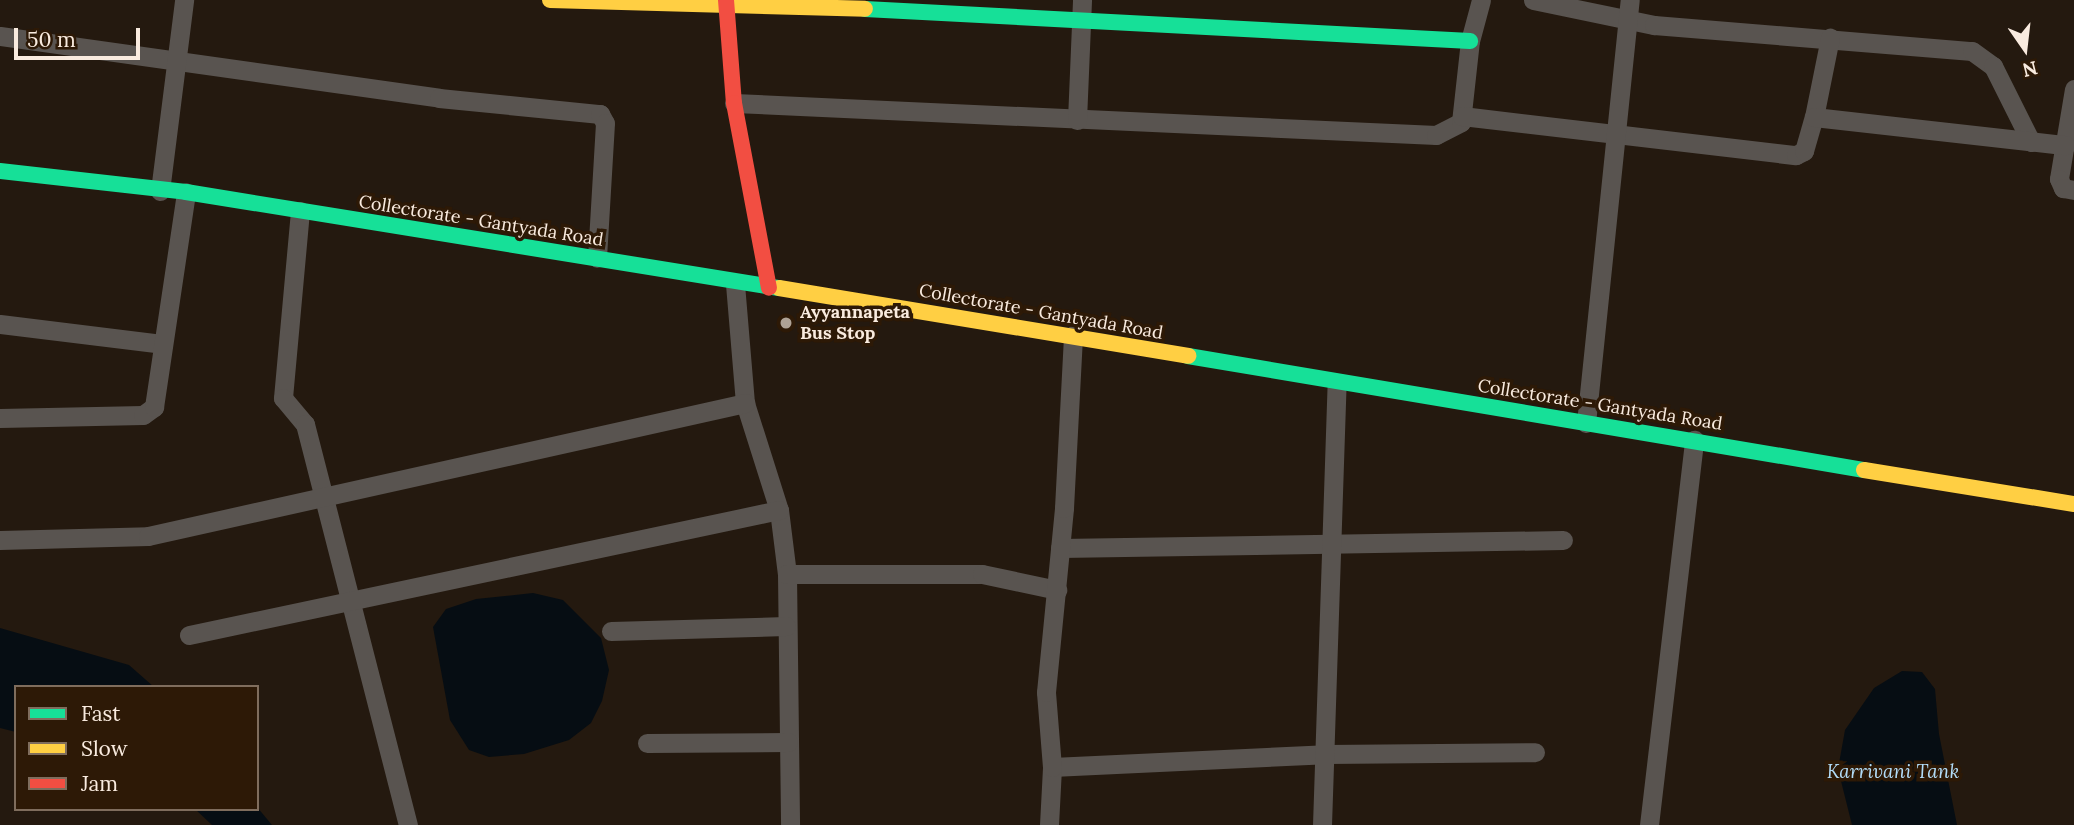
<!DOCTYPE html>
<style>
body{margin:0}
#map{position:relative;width:2074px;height:825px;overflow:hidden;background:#24190f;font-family:Lora,serif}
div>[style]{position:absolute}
.water>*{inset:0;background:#060d13}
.street>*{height:19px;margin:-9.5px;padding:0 9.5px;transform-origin:9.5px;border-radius:9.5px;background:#595450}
.fast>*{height:16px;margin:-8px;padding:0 8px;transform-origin:8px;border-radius:8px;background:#16e098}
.slow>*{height:16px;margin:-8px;padding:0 8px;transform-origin:8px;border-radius:8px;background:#ffcf43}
.jam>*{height:16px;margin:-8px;padding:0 8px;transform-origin:8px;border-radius:8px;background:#f24e42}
.dots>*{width:19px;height:19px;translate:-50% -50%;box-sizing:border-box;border:4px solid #2d1906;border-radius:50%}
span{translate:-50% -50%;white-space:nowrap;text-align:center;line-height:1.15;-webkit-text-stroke:7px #2d1906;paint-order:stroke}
.street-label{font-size:18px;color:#f9ebdf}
.poi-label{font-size:18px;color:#f9ebdf;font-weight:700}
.left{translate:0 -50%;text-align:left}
.water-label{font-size:19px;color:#b2dcf8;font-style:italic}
.legend{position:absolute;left:14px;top:685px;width:245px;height:126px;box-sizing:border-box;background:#2d1906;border:2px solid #7f6d5d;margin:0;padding:9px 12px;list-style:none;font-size:21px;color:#f9ebdf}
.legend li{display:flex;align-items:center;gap:14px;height:35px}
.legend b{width:35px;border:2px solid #7f6d5d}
.north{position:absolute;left:1990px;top:14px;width:70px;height:70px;-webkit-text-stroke:5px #2d1906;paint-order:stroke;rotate:166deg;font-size:19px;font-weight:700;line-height:28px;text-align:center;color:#f9ebdf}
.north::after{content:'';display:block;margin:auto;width:24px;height:32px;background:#f9ebdf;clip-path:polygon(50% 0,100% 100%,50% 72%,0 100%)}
.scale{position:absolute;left:14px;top:28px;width:126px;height:32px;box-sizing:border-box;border:4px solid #f9ebdf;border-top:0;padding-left:9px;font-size:21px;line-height:24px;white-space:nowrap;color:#f9ebdf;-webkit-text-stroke:5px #2d1906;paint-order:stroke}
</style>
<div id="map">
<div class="water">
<div style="clip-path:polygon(533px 593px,563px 600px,601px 638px,609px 670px,602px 701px,591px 723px,569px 740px,524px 754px,489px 757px,469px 750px,450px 720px,433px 627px,446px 609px,476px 599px)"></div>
<div style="clip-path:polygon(0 628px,129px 665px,154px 687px,16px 687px,16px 732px,0 728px)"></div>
<div style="clip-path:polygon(1902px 671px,1922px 672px,1935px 689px,1939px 734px,1957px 825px,1852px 825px,1838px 769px,1845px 730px,1874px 688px)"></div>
<div style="clip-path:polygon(257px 807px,272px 825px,212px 825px,195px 809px)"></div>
</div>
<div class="street">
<div style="left:1533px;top:0;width:124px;rotate:11.7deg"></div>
<div style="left:1654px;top:25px;width:319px;rotate:4.7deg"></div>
<div style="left:1972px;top:51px;width:26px;rotate:36deg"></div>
<div style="left:1993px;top:66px;width:85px;rotate:63.4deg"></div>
<div style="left:0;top:36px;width:443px;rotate:8deg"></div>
<div style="left:439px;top:98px;width:162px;rotate:5.7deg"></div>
<div style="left:600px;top:114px;width:10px;rotate:61deg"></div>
<div style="left:605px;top:123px;width:135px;rotate:93.4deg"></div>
<div style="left:2074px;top:89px;width:91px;rotate:99.5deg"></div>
<div style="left:2059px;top:179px;width:10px;rotate:66deg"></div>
<div style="left:2063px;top:188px;width:11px;rotate:10deg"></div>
<div style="left:734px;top:103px;width:703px;rotate:2.61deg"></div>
<div style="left:1436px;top:135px;width:28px;rotate:-27deg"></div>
<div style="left:1461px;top:122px;width:81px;rotate:-83.7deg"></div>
<div style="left:1470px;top:41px;width:42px;rotate:-75deg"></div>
<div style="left:1462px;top:116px;width:336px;rotate:6.7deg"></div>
<div style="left:1796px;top:155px;width:9px;rotate:-27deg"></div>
<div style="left:1804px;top:151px;width:35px;rotate:-74deg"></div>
<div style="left:1814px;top:117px;width:81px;rotate:-78.6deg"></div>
<div style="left:1814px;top:117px;width:253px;rotate:6.4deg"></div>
<div style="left:1077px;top:120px;width:120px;rotate:-87.6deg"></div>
<div style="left:160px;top:191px;width:193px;rotate:-82.8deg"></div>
<div style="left:300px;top:211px;width:188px;rotate:95.2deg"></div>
<div style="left:283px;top:398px;width:34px;rotate:50deg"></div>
<div style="left:305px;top:424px;width:414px;rotate:75.6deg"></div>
<div style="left:735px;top:284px;width:119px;rotate:85.2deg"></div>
<div style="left:745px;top:403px;width:112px;rotate:72.4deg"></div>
<div style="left:779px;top:510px;width:64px;rotate:82.9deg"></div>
<div style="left:787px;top:574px;width:251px;rotate:89.3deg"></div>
<div style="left:0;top:324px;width:163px;rotate:7deg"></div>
<div style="left:0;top:418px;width:143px;rotate:-1.2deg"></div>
<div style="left:143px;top:415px;width:14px;rotate:-36deg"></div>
<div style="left:154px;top:407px;width:217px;rotate:-81.5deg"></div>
<div style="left:1586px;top:423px;width:425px;rotate:-84.1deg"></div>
<div style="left:0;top:540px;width:148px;rotate:-1.5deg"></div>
<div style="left:148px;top:536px;width:612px;rotate:-12.56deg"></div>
<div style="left:1060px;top:548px;width:503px;rotate:-0.91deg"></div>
<div style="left:787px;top:574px;width:195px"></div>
<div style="left:982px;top:574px;width:77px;rotate:12deg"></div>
<div style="left:611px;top:631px;width:175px;rotate:-1.6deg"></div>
<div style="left:189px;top:635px;width:603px;rotate:-11.96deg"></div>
<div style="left:647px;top:743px;width:141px;rotate:-0.4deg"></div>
<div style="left:1052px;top:767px;width:273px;rotate:-2.7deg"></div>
<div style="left:1325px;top:754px;width:210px;rotate:-0.5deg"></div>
<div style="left:1049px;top:825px;width:58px;rotate:-87deg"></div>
<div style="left:1052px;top:767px;width:75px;rotate:-94.6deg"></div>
<div style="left:1046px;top:692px;width:185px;rotate:-84.4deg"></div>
<div style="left:1064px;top:508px;width:173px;rotate:-87deg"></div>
<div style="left:1322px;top:825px;width:441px;rotate:-88.1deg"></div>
<div style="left:1649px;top:825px;width:388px;rotate:-83.3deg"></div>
</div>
<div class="fast">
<div style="left:865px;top:9px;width:606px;rotate:3.03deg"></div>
<div style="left:0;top:171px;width:187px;rotate:6.4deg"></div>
<div style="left:186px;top:192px;width:601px;rotate:9.2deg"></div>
<div style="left:1188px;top:356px;width:686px;rotate:9.57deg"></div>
</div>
<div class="slow">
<div style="left:550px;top:0;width:315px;rotate:1.6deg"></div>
<div style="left:779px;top:288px;width:415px;rotate:9.4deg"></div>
<div style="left:1864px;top:470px;width:213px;rotate:9.2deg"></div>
</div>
<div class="jam">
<div style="left:726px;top:0;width:103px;rotate:85.6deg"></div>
<div style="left:734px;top:103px;width:188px;rotate:79.3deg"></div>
</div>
<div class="dots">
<div style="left:786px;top:323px;background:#aea296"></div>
</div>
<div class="street-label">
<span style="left:481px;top:221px;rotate:9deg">Collectorate - Gantyada Road</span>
<span style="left:1041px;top:312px;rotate:10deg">Collectorate - Gantyada Road</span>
<span style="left:1600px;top:405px;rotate:9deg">Collectorate - Gantyada Road</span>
</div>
<div class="poi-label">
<span class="left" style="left:800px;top:323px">Ayyannapeta<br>Bus Stop</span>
</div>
<div class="water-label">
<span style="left:1893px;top:772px">Karrivani Tank</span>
</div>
<ul class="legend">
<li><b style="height:9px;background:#16e098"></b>Fast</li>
<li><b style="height:9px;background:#ffcf43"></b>Slow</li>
<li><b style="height:9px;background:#f24e42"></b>Jam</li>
</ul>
<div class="north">N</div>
<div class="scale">50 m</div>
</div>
